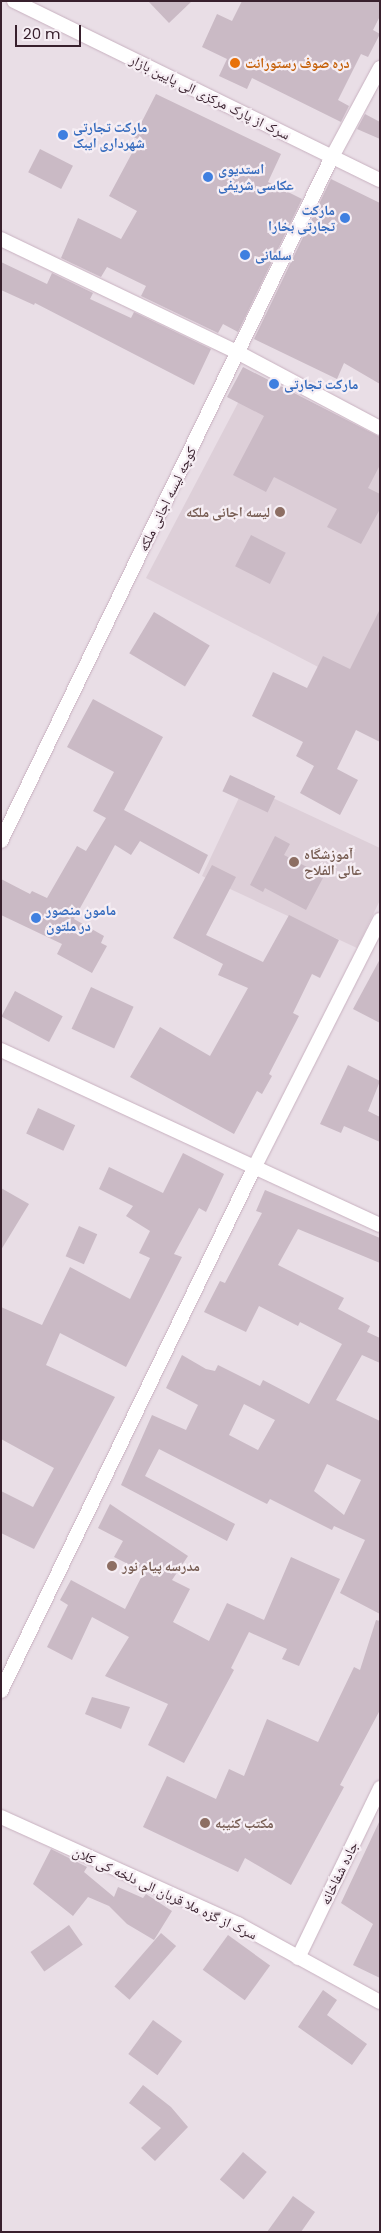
<!DOCTYPE html>
<meta charset="utf-8">
<style>
body{margin:0}
#map{position:relative;width:381px;height:2233px;overflow:hidden;background:#e9dee6;font-family:Poppins,"Noto Naskh Arabic",sans-serif}
div>[style]{position:absolute}
.built>*{inset:0;background:#ddcfd8}
.building>*{inset:0;background:#cabac5;transform-origin:0 0}
.roads{filter:drop-shadow(0 0 1px #c8b1c0) drop-shadow(0 0 1px #c8b1c0)}
.minor>*{height:14px;margin:-7px;padding:0 7px;transform-origin:7px;border-radius:7px;background:#fff}
.tertiary>*{height:14px;margin:-7px;padding:0 7px;transform-origin:7px;border-radius:7px;background:#fff}
.secondary>*{height:14px;margin:-7px;padding:0 7px;transform-origin:7px;border-radius:7px;background:#fff}
.dots>*{width:14px;height:14px;translate:-50% -50%;box-sizing:border-box;border:2px solid #f6eef4;border-radius:50%}
span{translate:-50% -50%;white-space:nowrap;text-align:center;line-height:1.15;-webkit-text-stroke:4.5px #f6eef4;paint-order:stroke}
.food-label{font-size:14px;color:#c56008;font-weight:700}
.left{translate:0 -50%;text-align:left}
.street-label{font-size:14px;color:#38202d}
.shop-label{font-size:14px;color:#366cbe;font-weight:700}
.right{translate:-100% -50%;text-align:right}
.education-label{font-size:14px;color:#785e54;font-weight:700}
.frame{position:absolute;inset:0;border:2px solid #38202d;pointer-events:none}
.scale{position:absolute;left:15px;top:25px;width:66px;height:22px;box-sizing:border-box;border:2px solid #38202d;border-top:0;padding-left:6px;font-size:15px;line-height:18px;white-space:nowrap;color:#38202d;-webkit-text-stroke:4px #f6eef4;paint-order:stroke}
</style>
<div id="map">
<div class="built">
<div style="clip-path:polygon(250px 380px,380px 447px,380px 699px,146px 578px)"></div>
<div style="clip-path:polygon(245px 785px,380px 848px,380px 900px,357px 948px,202px 876px)"></div>
</div>
<div class="building">
<div style="clip-path:polygon(148px 1px,192px 1px,169px 23px)"></div>
<div style="clip-path:polygon(242px 1px,380px 1px,380px 16px,373px 30px,380px 34px,368px 57px,361px 54px,338px 100px,349px 106px,341px 122px,252px 78px,247px 89px,219px 76px,227px 59px,202px 47px,217px 14px,232px 21px)"></div>
<div style="clip-path:polygon(156px 94px,281px 154px,268px 182px,302px 199px,238px 332px,223px 324px,218px 333px,141px 296px,146px 286px,107px 267px,101px 277px,61px 258px,78px 218px,121px 239px,137px 211px,109px 196px,139px 140px,134px 137px)"></div>
<div style="clip-path:polygon(365px 114px,380px 122px,380px 139px,357px 129px)"></div>
<div style="left:40px;top:149px;width:37px;height:26px;rotate:27deg"></div>
<div style="clip-path:polygon(331px 179px,380px 203px,380px 384px,344px 363px,337px 379px,254px 339px)"></div>
<div style="clip-path:polygon(1px 262px,47px 284px,52px 273px,93px 293px,90px 299px,131px 318px,134px 312px,211px 349px,194px 385px,35px 303px,34px 305px,1px 290px)"></div>
<div style="clip-path:polygon(243px 367px,380px 437px,380px 465px,368px 488px,380px 494px,380px 509px,361px 544px,327px 527px,337px 509px,274px 477px,266px 492px,233px 475px,264px 416px,227px 397px)"></div>
<div style="left:251px;top:535px;width:39px;height:35px;rotate:27deg"></div>
<div style="clip-path:polygon(380px 609px,380px 742px,356px 730px,337px 769px,358px 780px,340px 815px,300px 793px,314px 766px,296px 756px,303px 742px,252px 716px,273px 672px,307px 688px,323px 656px,350px 669px)"></div>
<div style="left:154px;top:612px;width:65px;height:48px;rotate:31deg"></div>
<div style="clip-path:polygon(93px 699px,163px 737px,124px 810px,208px 855px,199px 874px,140px 841px,131px 855px,115px 845px,74px 919px,104px 936px,101px 943px,107px 946px,92px 973px,57px 954px,62px 944px,1px 915px,1px 879px,30px 894px,32px 891px,47px 898px,77px 846px,86px 851px,106px 818px,93px 811px,114px 772px,67px 747px)"></div>
<div style="left:230px;top:775px;width:50px;height:18px;rotate:25deg"></div>
<div style="clip-path:polygon(275px 836px,290px 844px,284px 855px,324px 876px,306px 910px,265px 888px,263px 892px,250px 885px)"></div>
<div style="clip-path:polygon(212px 865px,236px 877px,206px 935px,263px 962px,289px 915px,339px 940px,320px 978px,312px 974px,293px 1013px,299px 1016px,269px 1074px,272px 1076px,262px 1094px,257px 1091px,234px 1134px,130px 1077px,160px 1027px,210px 1056px,248px 988px,218px 975px,223px 964px,173px 938px)"></div>
<div style="clip-path:polygon(380px 959px,380px 1023px,353px 1009px)"></div>
<div style="left:91px;top:987px;width:47px;height:46px;rotate:25deg"></div>
<div style="left:15px;top:991px;width:54px;height:29px;rotate:28deg"></div>
<div style="clip-path:polygon(348px 1065px,380px 1081px,368px 1111px,380px 1117px,380px 1142px,344px 1126px,341px 1133px,320px 1124px)"></div>
<div style="left:38px;top:1108px;width:41px;height:28px;rotate:25deg"></div>
<div style="clip-path:polygon(183px 1153px,224px 1174px,206px 1212px,199px 1208px,174px 1254px,182px 1257px,126px 1367px,60px 1333px,46px 1365px,115px 1397px,34px 1549px,1px 1533px,1px 1491px,33px 1507px,54px 1468px,1px 1439px,1px 1307px,42px 1325px,70px 1267px,130px 1299px,150px 1258px,139px 1253px,150px 1231px,126px 1216px,133px 1206px,99px 1189px,109px 1167px,163px 1193px)"></div>
<div style="clip-path:polygon(1px 1188px,29px 1204px,1px 1250px)"></div>
<div style="clip-path:polygon(evenodd,265px 1190px,380px 1238px,380px 1263px,298px 1229px,278px 1265px,344px 1298px,338px 1309px,370px 1326px,367px 1332px,380px 1338px,380px 1363px,362px 1355px,336px 1400px,380px 1421px,380px 1614px,340px 1593px,365px 1540px,334px 1526px,332px 1530px,270px 1499px,267px 1504px,159px 1449px,145px 1476px,235px 1524px,227px 1541px,121px 1485px,152px 1415px,186px 1430px,198px 1405px,166px 1388px,182px 1355px,206px 1369px,215px 1371px,218px 1365px,260px 1386px,263px 1380px,309px 1404px,342px 1344px,300px 1322px,298px 1326px,259px 1306px,246px 1332px,204px 1312px,220px 1281px,225px 1283px,262px 1213px,256px 1211px,265px 1190px,244px 1404px,275px 1420px,258px 1450px,229px 1435px,244px 1404px,265px 1190px,327px 1464px,361px 1480px,344px 1515px,314px 1491px,327px 1464px)"></div>
<div style="left:79px;top:1226px;width:20px;height:33px;rotate:24deg"></div>
<div style="clip-path:polygon(110px 1504px,188px 1556px,172px 1580px,190px 1589px,173px 1622px,209px 1641px,227px 1603px,264px 1620px,291px 1557px,340px 1579px,299px 1666px,282px 1659px,287px 1649px,249px 1632px,231px 1668px,234px 1670px,184px 1763px,148px 1745px,168px 1704px,105px 1676px,129px 1637px,92px 1617px,72px 1660px,47px 1647px,68px 1605px,60px 1600px,71px 1580px,125px 1609px,144px 1572px,114px 1557px,123px 1541px,98px 1528px)"></div>
<div style="clip-path:polygon(376px 1620px,380px 1621px,380px 1710px,340px 1785px,344px 1787px,291px 1885px,245px 1858px,238px 1872px,143px 1827px,167px 1776px,216px 1799px,229px 1769px,244px 1776px,267px 1719px,318px 1742px,354px 1667px,360px 1670px)"></div>
<div style="clip-path:polygon(92px 1697px,130px 1707px,121px 1729px,85px 1714px)"></div>
<div style="clip-path:polygon(380px 1820px,380px 1978px,353px 1965px,373px 1924px,341px 1903px)"></div>
<div style="clip-path:polygon(51px 1849px,87px 1867px,84px 1872px,114px 1897px,118px 1887px,143px 1898px,146px 1894px,172px 1911px,154px 1940px,127px 1924px,109px 1906px,88px 1897px,73px 1916px,33px 1884px)"></div>
<div style="left:69px;top:1925px;width:24px;height:47px;rotate:55deg"></div>
<div style="left:161px;top:1933px;width:20px;height:71px;rotate:41deg"></div>
<div style="left:228px;top:1935px;width:52px;height:43px;rotate:36deg"></div>
<div style="clip-path:polygon(323px 1990px,337px 2000px,327px 2015px,367px 2044px,352px 2065px,298px 2027px)"></div>
<div style="left:153px;top:2020px;width:36px;height:42px;rotate:36deg"></div>
<div style="clip-path:polygon(143px 2085px,171px 2107px,188px 2127px,155px 2161px,141px 2148px,161px 2128px,129px 2103px)"></div>
<div style="left:243px;top:2152px;width:31px;height:36px;rotate:40deg"></div>
<div style="clip-path:polygon(293px 2196px,315px 2212px,301px 2232px,267px 2232px)"></div>
</div>
<div class="roads">
<div class="minor">
<div style="left:1px;top:239px;width:262px;rotate:25.6deg"></div>
<div style="left:237px;top:352px;width:162px;rotate:28deg"></div>
<div style="left:1px;top:841px;width:760px;rotate:-64.18deg"></div>
<div style="left:332px;top:157px;width:101px;rotate:-61.7deg"></div>
<div style="left:1px;top:1050px;width:417px;rotate:24.8deg"></div>
<div style="left:1px;top:1691px;width:583px;rotate:-64.18deg"></div>
<div style="left:255px;top:1166px;width:276px;rotate:-63.1deg"></div>
<div style="left:298px;top:1958px;width:189px;rotate:-64.2deg"></div>
</div>
<div class="tertiary">
<div style="left:1px;top:1817px;width:260px;rotate:24.3deg"></div>
<div style="left:238px;top:1924px;width:162px;rotate:28.8deg"></div>
</div>
<div class="secondary">
<div style="left:14px;top:1px;width:407px;rotate:26.1deg"></div>
</div>
</div>
<div class="dots">
<div style="left:235px;top:63px;background:#e8710a"></div>
<div style="left:63px;top:135px;background:#3f7fe0"></div>
<div style="left:208px;top:177px;background:#3f7fe0"></div>
<div style="left:345px;top:218px;background:#3f7fe0"></div>
<div style="left:245px;top:255px;background:#3f7fe0"></div>
<div style="left:274px;top:384px;background:#3f7fe0"></div>
<div style="left:280px;top:512px;background:#8d6e63"></div>
<div style="left:294px;top:862px;background:#8d6e63"></div>
<div style="left:36px;top:918px;background:#3f7fe0"></div>
<div style="left:112px;top:1566px;background:#8d6e63"></div>
<div style="left:205px;top:1823px;background:#8d6e63"></div>
</div>
<div class="food-label">
<span class="left" style="left:245px;top:63px">دره صوف رستورانت</span>
</div>
<div class="street-label">
<span style="left:210px;top:97px;rotate:26deg">سرک از پارک مرکزی الی پایین بازار</span>
<span style="left:167px;top:499px;rotate:-64deg">کوچه لیسه اجانی ملکه</span>
<span style="left:339px;top:1873px;rotate:-64deg">جاده شفاخانه</span>
<span style="left:165px;top:1893px;rotate:25deg">سرک از گزه ملا قربان الی دلخه کی کلان</span>
</div>
<div class="shop-label">
<span class="left" style="left:73px;top:135px">مارکت تجارتی<br>شهرداری ایبک</span>
<span class="left" style="left:218px;top:177px">استدیوی<br>عکاسی شریفی</span>
<span class="right" style="left:335px;top:218px">مارکت<br>تجارتی بخارا</span>
<span class="left" style="left:255px;top:255px">سلمانی</span>
<span class="left" style="left:284px;top:384px">مارکت تجارتی</span>
<span class="left" style="left:46px;top:918px">مامون منصور<br>در ملتون</span>
</div>
<div class="education-label">
<span class="right" style="left:270px;top:512px">لیسه اجانی ملکه</span>
<span class="left" style="left:304px;top:862px">آموزشگاه<br>عالی الفلاح</span>
<span class="left" style="left:122px;top:1566px">مدرسه پیام نور</span>
<span class="left" style="left:215px;top:1823px">مکتب کنیبه</span>
</div>
<div class="frame"></div>
<div class="scale">20 m</div>
</div>
